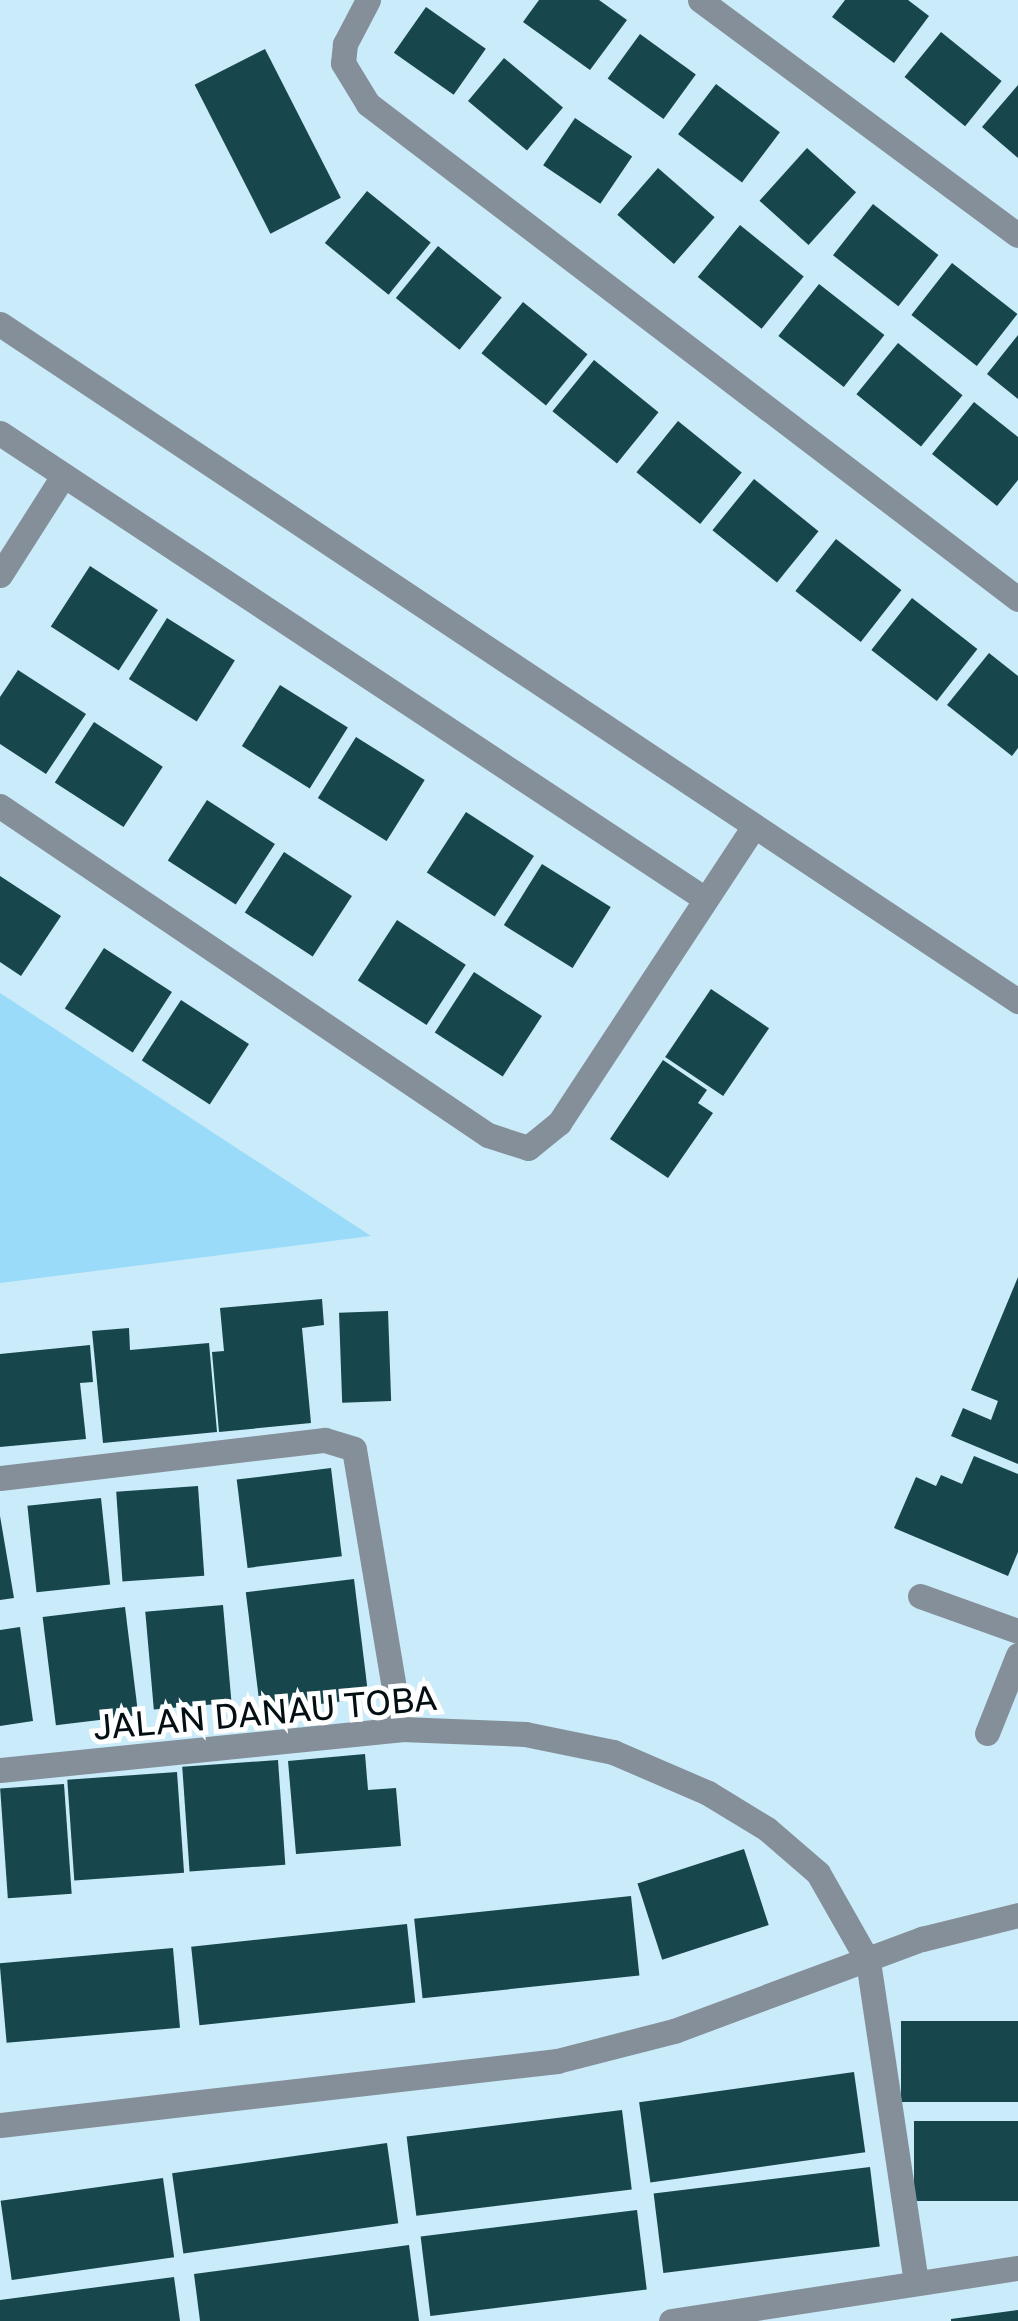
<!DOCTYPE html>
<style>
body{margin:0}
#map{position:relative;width:1018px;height:2321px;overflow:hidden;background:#c9ebfa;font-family:"Golos Text",sans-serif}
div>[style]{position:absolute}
.green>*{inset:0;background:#99dbf9}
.building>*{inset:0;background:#17464c;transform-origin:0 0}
.minor>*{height:25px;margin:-12.5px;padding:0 12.5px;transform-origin:12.5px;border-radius:12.5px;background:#858f99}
span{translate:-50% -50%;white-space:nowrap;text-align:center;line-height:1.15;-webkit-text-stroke:10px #fff;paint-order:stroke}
.street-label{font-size:35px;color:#040f14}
</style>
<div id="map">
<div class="green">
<div style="clip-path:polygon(0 993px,371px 1236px,0 1283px)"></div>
</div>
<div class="building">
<div style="clip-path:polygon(539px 0,599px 0,627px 20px,590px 70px,523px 22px)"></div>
<div style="clip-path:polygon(845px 0,908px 0,929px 16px,894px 63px,832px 17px)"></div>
<div style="left:426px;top:7px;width:73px;height:56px;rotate:35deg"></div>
<div style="left:941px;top:32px;width:78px;height:58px;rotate:39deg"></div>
<div style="left:640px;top:34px;width:69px;height:55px;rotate:36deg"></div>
<div style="left:265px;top:49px;width:167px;height:79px;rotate:63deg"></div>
<div style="left:504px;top:58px;width:77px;height:56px;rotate:40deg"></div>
<div style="left:716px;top:84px;width:80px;height:63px;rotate:37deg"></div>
<div style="clip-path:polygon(1018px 85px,1018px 158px,982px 127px)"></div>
<div style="left:575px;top:118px;width:69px;height:57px;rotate:34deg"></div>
<div style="left:807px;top:148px;width:66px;height:71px;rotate:42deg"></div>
<div style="left:658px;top:168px;width:75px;height:62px;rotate:41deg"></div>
<div style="left:367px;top:191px;width:82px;height:67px;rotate:39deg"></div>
<div style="left:873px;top:204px;width:83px;height:65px;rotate:38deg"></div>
<div style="left:740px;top:225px;width:82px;height:67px;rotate:39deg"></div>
<div style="left:438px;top:246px;width:82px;height:67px;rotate:39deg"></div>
<div style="left:952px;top:263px;width:83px;height:66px;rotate:38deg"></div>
<div style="left:819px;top:284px;width:83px;height:66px;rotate:38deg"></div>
<div style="left:523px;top:302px;width:83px;height:66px;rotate:39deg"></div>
<div style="clip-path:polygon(1018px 335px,1018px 399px,987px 374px)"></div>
<div style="left:898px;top:343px;width:83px;height:66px;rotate:39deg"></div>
<div style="left:594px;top:360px;width:83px;height:66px;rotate:39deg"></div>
<div style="clip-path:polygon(974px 402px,1018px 437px,1018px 480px,997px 506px,932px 454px)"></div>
<div style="left:678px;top:421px;width:82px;height:66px;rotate:39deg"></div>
<div style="left:754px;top:479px;width:83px;height:66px;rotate:39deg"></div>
<div style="left:836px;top:539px;width:83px;height:66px;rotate:38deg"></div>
<div style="left:90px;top:566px;width:81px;height:72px;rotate:33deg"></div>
<div style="left:912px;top:598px;width:83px;height:66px;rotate:38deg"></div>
<div style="left:167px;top:618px;width:80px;height:72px;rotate:32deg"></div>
<div style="clip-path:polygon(989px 653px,1018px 676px,1018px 748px,1012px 756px,947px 705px)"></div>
<div style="clip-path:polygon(18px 670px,86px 714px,46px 774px,0 744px,0 697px)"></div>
<div style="left:280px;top:685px;width:80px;height:72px;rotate:32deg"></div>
<div style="left:94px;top:722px;width:82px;height:72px;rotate:33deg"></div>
<div style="left:356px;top:737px;width:81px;height:72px;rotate:32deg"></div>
<div style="left:207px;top:800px;width:81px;height:72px;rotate:33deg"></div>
<div style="left:466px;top:812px;width:81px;height:72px;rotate:33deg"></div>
<div style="left:284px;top:852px;width:81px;height:72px;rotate:33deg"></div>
<div style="left:542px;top:864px;width:81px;height:72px;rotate:32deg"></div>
<div style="clip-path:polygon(0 876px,61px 916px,21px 976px,0 962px)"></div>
<div style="left:397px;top:920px;width:82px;height:72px;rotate:33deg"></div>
<div style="left:104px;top:948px;width:81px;height:72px;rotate:33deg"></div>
<div style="left:474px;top:972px;width:81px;height:72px;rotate:33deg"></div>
<div style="left:711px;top:989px;width:70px;height:82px;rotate:34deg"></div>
<div style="left:181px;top:1000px;width:81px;height:72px;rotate:33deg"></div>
<div style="clip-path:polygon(663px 1060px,707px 1090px,698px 1103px,713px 1113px,668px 1178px,610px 1139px)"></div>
<div style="clip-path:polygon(1018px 1277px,1018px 1464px,951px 1436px,963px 1408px,991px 1420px,998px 1401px,971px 1390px)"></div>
<div style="clip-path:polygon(322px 1299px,324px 1325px,302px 1328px,311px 1423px,219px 1432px,212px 1352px,224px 1351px,220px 1308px)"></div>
<div style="left:388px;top:1311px;width:90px;height:49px;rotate:88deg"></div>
<div style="clip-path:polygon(129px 1328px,130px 1350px,209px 1343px,217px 1432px,103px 1443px,92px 1331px)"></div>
<div style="clip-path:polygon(90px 1345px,93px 1382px,80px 1383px,86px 1439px,0 1447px,0 1354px)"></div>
<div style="clip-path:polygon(974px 1456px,1018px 1474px,1018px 1552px,1008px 1576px,894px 1528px,916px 1477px,936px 1486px,941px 1475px,962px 1484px)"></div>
<div style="left:331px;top:1468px;width:89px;height:95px;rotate:83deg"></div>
<div style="left:198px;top:1486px;width:90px;height:82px;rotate:86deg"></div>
<div style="left:101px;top:1498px;width:87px;height:74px;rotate:84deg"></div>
<div style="clip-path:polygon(0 1516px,14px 1598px,0 1600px)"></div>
<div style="left:354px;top:1579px;width:120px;height:109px;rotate:83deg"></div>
<div style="left:223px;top:1605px;width:98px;height:78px;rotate:85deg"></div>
<div style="left:125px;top:1607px;width:109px;height:83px;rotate:83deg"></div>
<div style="clip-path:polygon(20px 1627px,33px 1721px,0 1726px,0 1630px)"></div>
<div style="clip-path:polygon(365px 1754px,368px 1790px,396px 1788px,401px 1846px,296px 1854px,288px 1761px)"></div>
<div style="left:278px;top:1760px;width:105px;height:96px;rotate:86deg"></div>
<div style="left:177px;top:1772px;width:101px;height:110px;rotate:86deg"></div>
<div style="left:64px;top:1784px;width:110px;height:64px;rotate:86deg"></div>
<div style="left:744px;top:1849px;width:80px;height:112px;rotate:72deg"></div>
<div style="left:631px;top:1896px;width:80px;height:218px;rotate:84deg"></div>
<div style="left:407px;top:1924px;width:79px;height:217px;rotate:84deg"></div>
<div style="left:173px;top:1948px;width:80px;height:174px;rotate:85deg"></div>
<div style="left:1018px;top:2021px;width:81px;height:117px;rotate:90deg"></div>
<div style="left:854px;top:2072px;width:81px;height:217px;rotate:82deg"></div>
<div style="left:622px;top:2110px;width:80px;height:217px;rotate:83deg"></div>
<div style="left:1018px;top:2121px;width:80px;height:104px;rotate:90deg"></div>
<div style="left:387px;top:2143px;width:81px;height:217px;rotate:82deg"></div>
<div style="left:870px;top:2167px;width:80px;height:218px;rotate:83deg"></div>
<div style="left:163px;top:2178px;width:80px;height:164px;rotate:82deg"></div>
<div style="left:637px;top:2210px;width:80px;height:218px;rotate:83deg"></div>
<div style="clip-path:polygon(409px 2245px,419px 2321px,200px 2321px,194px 2274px)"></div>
<div style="clip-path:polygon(174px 2277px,180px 2321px,0 2321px,0 2300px)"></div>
<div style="clip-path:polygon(1018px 2310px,1018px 2321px,951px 2321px,951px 2319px)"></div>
</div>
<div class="minor">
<div style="left:368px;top:0;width:50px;rotate:117.6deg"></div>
<div style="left:345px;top:44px;width:19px;rotate:96deg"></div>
<div style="left:343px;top:63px;width:48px;rotate:58.6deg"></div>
<div style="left:368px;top:104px;width:817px;rotate:37.29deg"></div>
<div style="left:700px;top:0;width:395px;rotate:36.5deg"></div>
<div style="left:0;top:324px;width:1223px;rotate:33.63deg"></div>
<div style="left:0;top:433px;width:841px;rotate:33.46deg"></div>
<div style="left:0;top:575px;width:117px;rotate:-57.5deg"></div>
<div style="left:0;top:806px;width:589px;rotate:33.99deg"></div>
<div style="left:488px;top:1135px;width:42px;rotate:18deg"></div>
<div style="left:528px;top:1148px;width:40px;rotate:-39deg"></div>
<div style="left:559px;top:1123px;width:352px;rotate:-56.7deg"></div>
<div style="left:0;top:1478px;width:327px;rotate:-6.7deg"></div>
<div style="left:325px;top:1440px;width:30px;rotate:17deg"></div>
<div style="left:354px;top:1449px;width:284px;rotate:80.5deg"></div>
<div style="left:920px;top:1596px;width:104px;rotate:19.7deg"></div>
<div style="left:987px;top:1733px;width:84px;rotate:-68.3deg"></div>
<div style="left:0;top:1770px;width:403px;rotate:-5.8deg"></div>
<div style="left:401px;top:1729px;width:124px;rotate:2.3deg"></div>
<div style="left:525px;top:1734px;width:90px;rotate:11.6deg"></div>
<div style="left:613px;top:1752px;width:103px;rotate:23.3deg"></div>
<div style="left:708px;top:1793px;width:69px;rotate:31.4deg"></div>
<div style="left:767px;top:1829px;width:67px;rotate:40.8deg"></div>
<div style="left:818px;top:1873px;width:101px;rotate:60.4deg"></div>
<div style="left:868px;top:1961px;width:324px;rotate:81.5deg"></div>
<div style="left:0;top:2125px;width:561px;rotate:-6.55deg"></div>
<div style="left:557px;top:2061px;width:121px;rotate:-14.4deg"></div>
<div style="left:674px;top:2031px;width:265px;rotate:-20.4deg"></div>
<div style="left:922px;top:1939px;width:99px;rotate:-14deg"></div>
<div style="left:671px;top:2321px;width:351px;rotate:-8.7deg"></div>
</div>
<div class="street-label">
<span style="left:265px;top:1712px;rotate:-5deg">JALAN DANAU TOBA</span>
</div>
</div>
